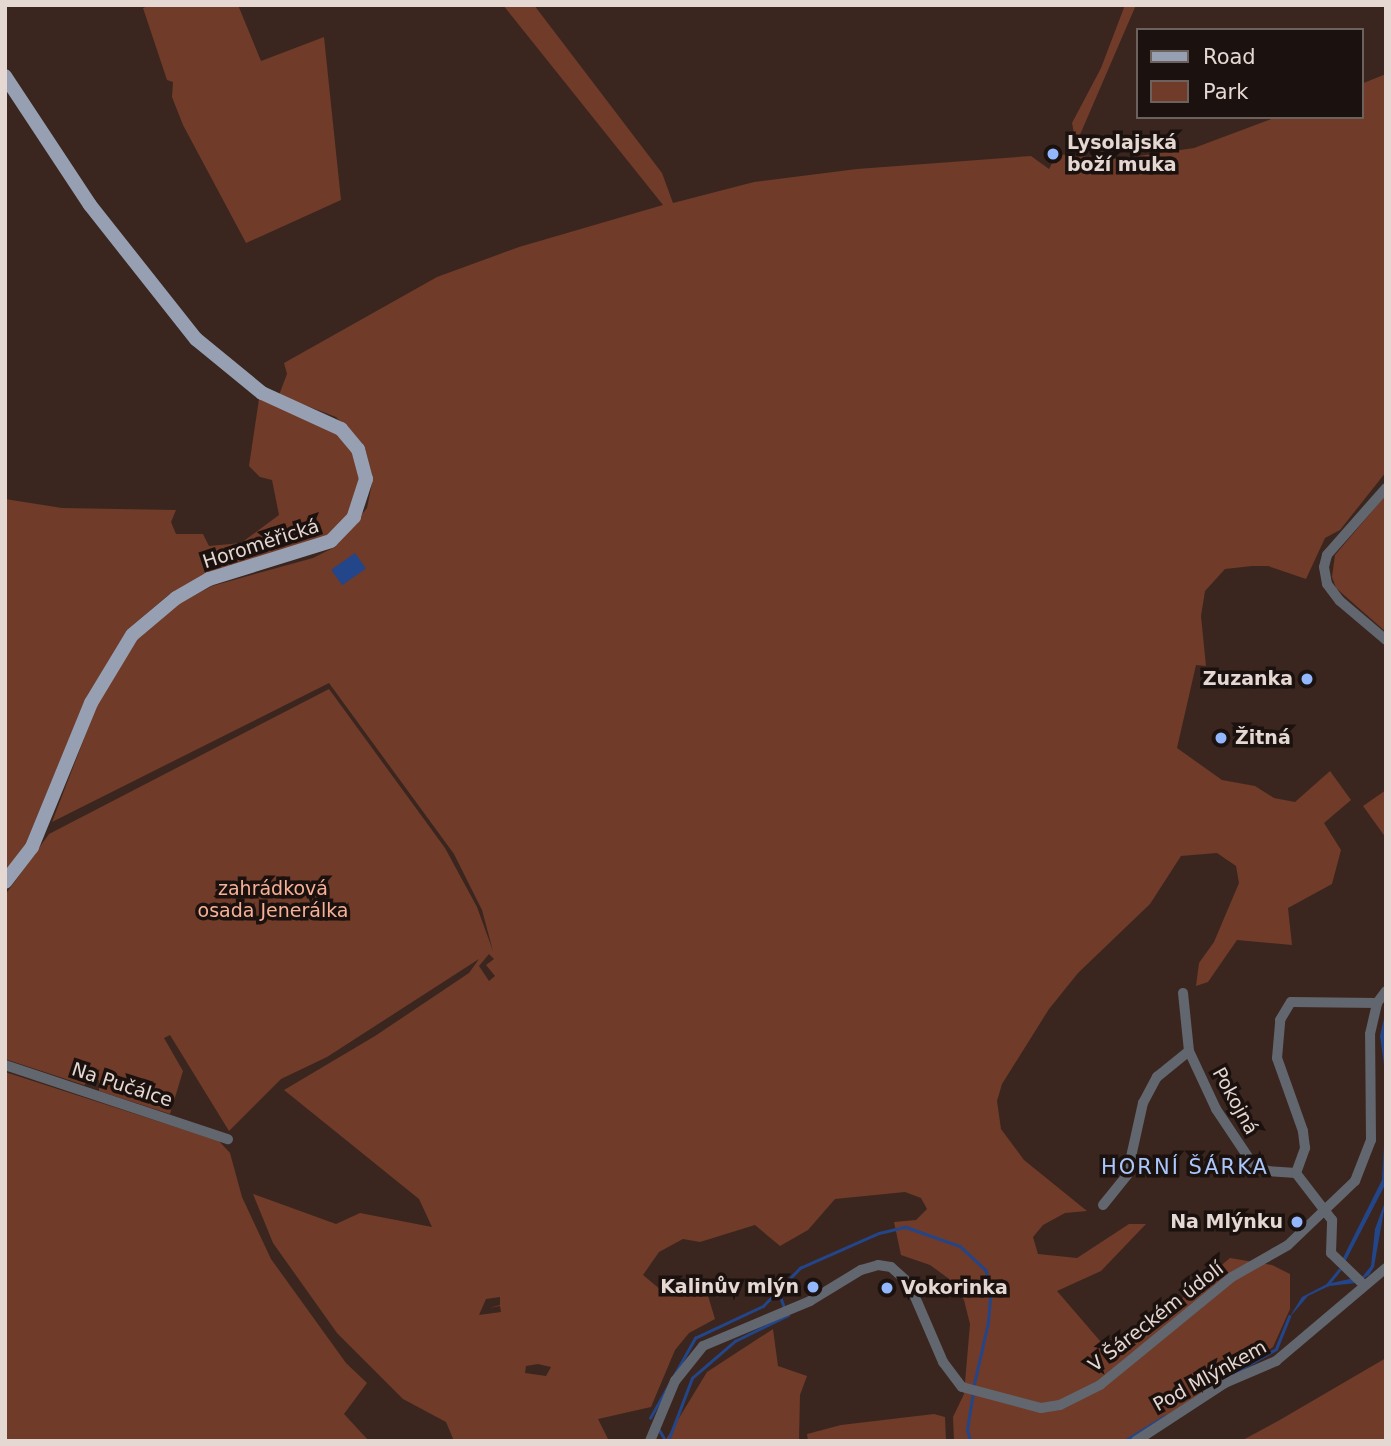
<!DOCTYPE html>
<meta charset="utf-8">
<style>
body{margin:0}
#map{position:relative;width:1391px;height:1446px;overflow:hidden;background:#3a261f;font-family:"DejaVu Sans",sans-serif}
div>[style]{position:absolute}
.green>*{inset:0;background:#703b28}
.water>*{inset:0;background:#234589;transform-origin:0 0}
.stream>*{height:2.5px;margin:-1.25px;padding:0 1.25px;transform-origin:1.25px;border-radius:1.25px;background:#234589}
.minor>*{height:10px;margin:-5px;padding:0 5px;transform-origin:5px;border-radius:5px;background:#62666f}
.major>*{height:14px;margin:-7px;padding:0 7px;transform-origin:7px;border-radius:7px;background:#97a0b2}
.dots>*{width:19px;height:19px;translate:-50% -50%;box-sizing:border-box;border:4px solid #1b120f;border-radius:50%}
span{translate:-50% -50%;white-space:nowrap;text-align:center;line-height:1.15;-webkit-text-stroke:7px #1b120f;paint-order:stroke}
.poi-label{font-size:19px;color:#e5d7d2;font-weight:700}
.left{translate:0 -50%;text-align:left}
.right{translate:-100% -50%;text-align:right}
.street-label{font-size:19px;color:#e5d7d2}
.park-label{font-size:19px;color:#f7b197}
.neighbourhood-label{font-size:21px;color:#aac6fb;letter-spacing:2px}
.frame{position:absolute;inset:0;border:7px solid #e5d7d2;pointer-events:none}
.legend{position:absolute;left:1136px;top:28px;width:228px;height:91px;box-sizing:border-box;background:#1b120f;border:2px solid #6c615d;margin:0;padding:9px 12px;list-style:none;font-size:21px;color:#e5d7d2}
.legend li{display:flex;align-items:center;gap:14px;height:35px}
.legend b{width:35px;border:2px solid #6c615d}
</style>
<div id="map">
<div class="green">
<div style="clip-path:polygon(151px 5px,238px 5px,261px 61px,324px 37px,341px 200px,246px 243px,183px 125px,172px 97px,173px 82px,167px 80px,143px 8px)"></div>
<div style="clip-path:polygon(evenodd,503px 5px,534px 5px,662px 173px,673px 203px,754px 182px,857px 169px,1031px 156px,1049px 169px,1057px 154px,1118px 159px,1194px 148px,1277px 117px,1361px 117px,1361px 84px,1386px 74px,1386px 472px,1340px 530px,1325px 538px,1306px 579px,1268px 566px,1252px 566px,1225px 569px,1205px 591px,1201px 616px,1206px 666px,1196px 665px,1177px 748px,1222px 780px,1255px 786px,1274px 798px,1295px 802px,1330px 771px,1351px 800px,1324px 823px,1341px 850px,1332px 884px,1288px 908px,1292px 945px,1237px 940px,1208px 982px,1196px 986px,1199px 963px,1214px 942px,1239px 883px,1236px 866px,1217px 853px,1181px 856px,1150px 904px,1078px 973px,1049px 1009px,1002px 1084px,997px 1101px,1001px 1129px,1024px 1160px,1087px 1211px,1065px 1213px,1043px 1225px,1033px 1237px,1038px 1254px,1077px 1258px,1129px 1224px,1146px 1224px,1101px 1271px,1057px 1291px,1113px 1356px,1230px 1258px,1272px 1265px,1290px 1274px,1290px 1309px,1273px 1347px,1127px 1441px,954px 1441px,953px 1417px,964px 1394px,970px 1324px,964px 1300px,952px 1281px,930px 1265px,901px 1255px,894px 1222px,916px 1220px,927px 1209px,921px 1198px,905px 1192px,835px 1199px,808px 1230px,780px 1246px,755px 1225px,700px 1242px,683px 1239px,659px 1252px,643px 1275px,661px 1290px,675px 1277px,685px 1287px,706px 1289px,715px 1319px,689px 1333px,675px 1350px,651px 1407px,598px 1419px,609px 1441px,454px 1441px,446px 1422px,403px 1399px,337px 1333px,273px 1243px,253px 1194px,336px 1224px,360px 1213px,432px 1227px,419px 1199px,284px 1090px,375px 1036px,469px 973px,479px 959px,327px 1057px,281px 1079px,229px 1131px,170px 1035px,164px 1038px,183px 1071px,170px 1114px,99px 1091px,99px 1080px,93px 1078px,84px 1085px,5px 1059px,5px 895px,49px 834px,329px 689px,445px 848px,477px 907px,493px 951px,482px 910px,454px 854px,329px 683px,52px 822px,97px 705px,137px 639px,180px 603px,212px 586px,313px 558px,335px 547px,367px 508px,373px 478px,364px 445px,336px 417px,279px 395px,287px 374px,284px 363px,437px 277px,519px 247px,663px 205px,503px 5px,489px 954px,494px 959px,486px 965px,495px 976px,489px 981px,479px 966px,489px 954px,503px 5px,500px 1297px,500px 1305px,489px 1308px,500px 1306px,501px 1312px,479px 1315px,486px 1299px,500px 1297px,503px 5px,538px 1364px,551px 1367px,546px 1376px,525px 1373px,526px 1366px,538px 1364px)"></div>
<div style="clip-path:polygon(1125px 5px,1136px 5px,1076px 144px,1072px 123px,1101px 68px)"></div>
<div style="clip-path:polygon(259px 399px,337px 434px,352px 452px,360px 479px,349px 514px,327px 536px,172px 592px,127px 630px,85px 700px,26px 843px,5px 872px,5px 499px,62px 508px,176px 510px,171px 522px,176px 534px,203px 534px,209px 546px,241px 543px,279px 515px,272px 480px,260px 477px,249px 466px)"></div>
<div style="clip-path:polygon(1386px 495px,1386px 632px,1336px 588px,1332px 577px,1335px 555px)"></div>
<div style="clip-path:polygon(1386px 790px,1386px 838px,1363px 806px)"></div>
<div style="clip-path:polygon(5px 1072px,219px 1141px,230px 1153px,242px 1197px,271px 1259px,346px 1363px,367px 1383px,344px 1414px,369px 1441px,5px 1441px)"></div>
<div style="clip-path:polygon(773px 1329px,778px 1366px,807px 1376px,800px 1395px,799px 1441px,665px 1441px,707px 1372px)"></div>
<div style="clip-path:polygon(1386px 1358px,1386px 1441px,1241px 1441px,1278px 1421px)"></div>
<div style="clip-path:polygon(934px 1414px,945px 1417px,946px 1441px,808px 1441px,807px 1434px,841px 1425px)"></div>
</div>
<div class="water">
<div style="left:355px;top:553px;width:19px;height:29px;rotate:55deg"></div>
<div style="clip-path:polygon(1386px 1009px,1384px 1035px,1386px 1043px,1386px 1079px,1380px 1036px)"></div>
<div style="clip-path:polygon(1386px 1111px,1386px 1183px,1345px 1262px,1342px 1260px,1382px 1180px)"></div>
<div style="clip-path:polygon(1386px 1199px,1374px 1267px,1369px 1275px,1356px 1283px,1329px 1286px,1308px 1296px,1289px 1318px,1302px 1297px,1327px 1284px,1363px 1276px,1371px 1266px,1375px 1229px)"></div>
</div>
<div class="stream">
<div style="left:1327px;top:1285px;width:19px;rotate:-51deg"></div>
<div style="left:778px;top:1290px;width:20px;rotate:70deg"></div>
<div style="left:1227px;top:1377px;width:56px;rotate:-29.7deg"></div>
<div style="left:1276px;top:1349px;width:35px;rotate:-68deg"></div>
<div style="left:650px;top:1418px;width:92px;rotate:-60.6deg"></div>
<div style="left:695px;top:1338px;width:75px;rotate:-25.2deg"></div>
<div style="left:763px;top:1306px;width:53px;rotate:-45.8deg"></div>
<div style="left:800px;top:1268px;width:86px;rotate:-23.9deg"></div>
<div style="left:879px;top:1233px;width:28px;rotate:-13deg"></div>
<div style="left:906px;top:1227px;width:57px;rotate:19.4deg"></div>
<div style="left:960px;top:1246px;width:35px;rotate:43deg"></div>
<div style="left:986px;top:1270px;width:24px;rotate:78deg"></div>
<div style="left:991px;top:1293px;width:32px;rotate:95deg"></div>
<div style="left:988px;top:1325px;width:63px;rotate:102.9deg"></div>
<div style="left:659px;top:1429px;width:14px;rotate:60deg"></div>
<div style="left:668px;top:1441px;width:67px;rotate:-69.1deg"></div>
<div style="left:692px;top:1378px;width:57px;rotate:-40.7deg"></div>
<div style="left:735px;top:1341px;width:59px;rotate:-26.1deg"></div>
<div style="left:970px;top:1441px;width:11px;rotate:-105deg"></div>
<div style="left:967px;top:1430px;width:37px;rotate:-81deg"></div>
<div style="left:1124px;top:1441px;width:48px;rotate:-31.4deg"></div>
</div>
<div class="minor">
<div style="left:1386px;top:488px;width:89px;rotate:131.4deg"></div>
<div style="left:1327px;top:555px;width:12px;rotate:104deg"></div>
<div style="left:1324px;top:567px;width:17px;rotate:80deg"></div>
<div style="left:1327px;top:584px;width:21px;rotate:53deg"></div>
<div style="left:1340px;top:601px;width:60px;rotate:40.3deg"></div>
<div style="left:1183px;top:993px;width:58px;rotate:84.1deg"></div>
<div style="left:1189px;top:1051px;width:64px;rotate:65deg"></div>
<div style="left:1216px;top:1109px;width:65px;rotate:56.3deg"></div>
<div style="left:1252px;top:1163px;width:18px;rotate:27deg"></div>
<div style="left:1268px;top:1171px;width:28px;rotate:4deg"></div>
<div style="left:5px;top:1065px;width:235px;rotate:18.4deg"></div>
<div style="left:1103px;top:1205px;width:38px;rotate:-51deg"></div>
<div style="left:1127px;top:1175px;width:74px;rotate:-77.5deg"></div>
<div style="left:1143px;top:1103px;width:30px;rotate:-62deg"></div>
<div style="left:1157px;top:1077px;width:41px;rotate:-39.1deg"></div>
<div style="left:1364px;top:1285px;width:46px;rotate:-135.9deg"></div>
<div style="left:1331px;top:1253px;width:33px;rotate:-88deg"></div>
<div style="left:1332px;top:1220px;width:59px;rotate:-127.5deg"></div>
<div style="left:1296px;top:1173px;width:27px;rotate:-70deg"></div>
<div style="left:1305px;top:1148px;width:17px;rotate:-97deg"></div>
<div style="left:1303px;top:1131px;width:77px;rotate:-109.6deg"></div>
<div style="left:1277px;top:1058px;width:38px;rotate:-85deg"></div>
<div style="left:1280px;top:1020px;width:21px;rotate:-59deg"></div>
<div style="left:1291px;top:1002px;width:86px;rotate:0.7deg"></div>
<div style="left:650px;top:1441px;width:65px;rotate:-67.4deg"></div>
<div style="left:675px;top:1381px;width:45px;rotate:-51.3deg"></div>
<div style="left:703px;top:1346px;width:116px;rotate:-22.8deg"></div>
<div style="left:810px;top:1301px;width:60px;rotate:-31.3deg"></div>
<div style="left:861px;top:1270px;width:18px;rotate:-16deg"></div>
<div style="left:878px;top:1265px;width:13px;rotate:9deg"></div>
<div style="left:891px;top:1267px;width:24px;rotate:42deg"></div>
<div style="left:909px;top:1283px;width:86px;rotate:66.7deg"></div>
<div style="left:943px;top:1362px;width:31px;rotate:53deg"></div>
<div style="left:962px;top:1387px;width:82px;rotate:14.9deg"></div>
<div style="left:1041px;top:1408px;width:19px;rotate:-9deg"></div>
<div style="left:1060px;top:1405px;width:45px;rotate:-26.6deg"></div>
<div style="left:1100px;top:1385px;width:171px;rotate:-39.3deg"></div>
<div style="left:1232px;top:1277px;width:64px;rotate:-29.7deg"></div>
<div style="left:1288px;top:1245px;width:93px;rotate:-43.7deg"></div>
<div style="left:1355px;top:1181px;width:44px;rotate:-68.7deg"></div>
<div style="left:1371px;top:1140px;width:106px;rotate:-90.5deg"></div>
<div style="left:1370px;top:1034px;width:32px;rotate:-77deg"></div>
<div style="left:1377px;top:1003px;width:15px;rotate:-53deg"></div>
<div style="left:1136px;top:1441px;width:106px;rotate:-33.1deg"></div>
<div style="left:1225px;top:1383px;width:56px;rotate:-23.3deg"></div>
<div style="left:1276px;top:1361px;width:144px;rotate:-40.2deg"></div>
</div>
<div class="major">
<div style="left:5px;top:76px;width:154px;rotate:56.6deg"></div>
<div style="left:90px;top:205px;width:171px;rotate:51.7deg"></div>
<div style="left:196px;top:339px;width:85px;rotate:39.3deg"></div>
<div style="left:262px;top:393px;width:87px;rotate:24.5deg"></div>
<div style="left:341px;top:429px;width:26px;rotate:50deg"></div>
<div style="left:358px;top:449px;width:31px;rotate:75deg"></div>
<div style="left:366px;top:479px;width:40px;rotate:108deg"></div>
<div style="left:354px;top:517px;width:33px;rotate:134deg"></div>
<div style="left:331px;top:541px;width:128px;rotate:162.7deg"></div>
<div style="left:209px;top:579px;width:38px;rotate:150deg"></div>
<div style="left:176px;top:598px;width:57px;rotate:139.9deg"></div>
<div style="left:132px;top:635px;width:79px;rotate:121.1deg"></div>
<div style="left:91px;top:703px;width:156px;rotate:112.3deg"></div>
<div style="left:32px;top:847px;width:44px;rotate:127.6deg"></div>
</div>
<div class="dots">
<div style="left:1053px;top:154px;background:#92b7fd"></div>
<div style="left:1307px;top:679px;background:#92b7fd"></div>
<div style="left:1221px;top:738px;background:#92b7fd"></div>
<div style="left:1297px;top:1222px;background:#92b7fd"></div>
<div style="left:813px;top:1287px;background:#92b7fd"></div>
<div style="left:887px;top:1288px;background:#92b7fd"></div>
</div>
<div class="poi-label">
<span class="left" style="left:1067px;top:154px">Lysolajská<br>boží muka</span>
<span class="right" style="left:1293px;top:679px">Zuzanka</span>
<span class="left" style="left:1235px;top:738px">Žitná</span>
<span class="right" style="left:1283px;top:1222px">Na Mlýnku</span>
<span class="right" style="left:799px;top:1287px">Kalinův mlýn</span>
<span class="left" style="left:901px;top:1288px">Vokorinka</span>
</div>
<div class="street-label">
<span style="left:261px;top:544px;rotate:-18deg">Horoměřická</span>
<span style="left:122px;top:1085px;rotate:18deg">Na Pučálce</span>
<span style="left:1235px;top:1101px;rotate:61deg">Pokojná</span>
<span style="left:1156px;top:1317px;rotate:-38deg">V Šáreckém údolí</span>
<span style="left:1210px;top:1376px;rotate:-29deg">Pod Mlýnkem</span>
</div>
<div class="park-label">
<span style="left:273px;top:900px">zahrádková<br>osada Jenerálka</span>
</div>
<div class="neighbourhood-label">
<span style="left:1185px;top:1167px">HORNÍ ŠÁRKA</span>
</div>
<div class="frame"></div>
<ul class="legend">
<li><b style="height:9px;background:#97a0b2"></b>Road</li>
<li><b style="height:19px;background:#703b28"></b>Park</li>
</ul>
</div>
